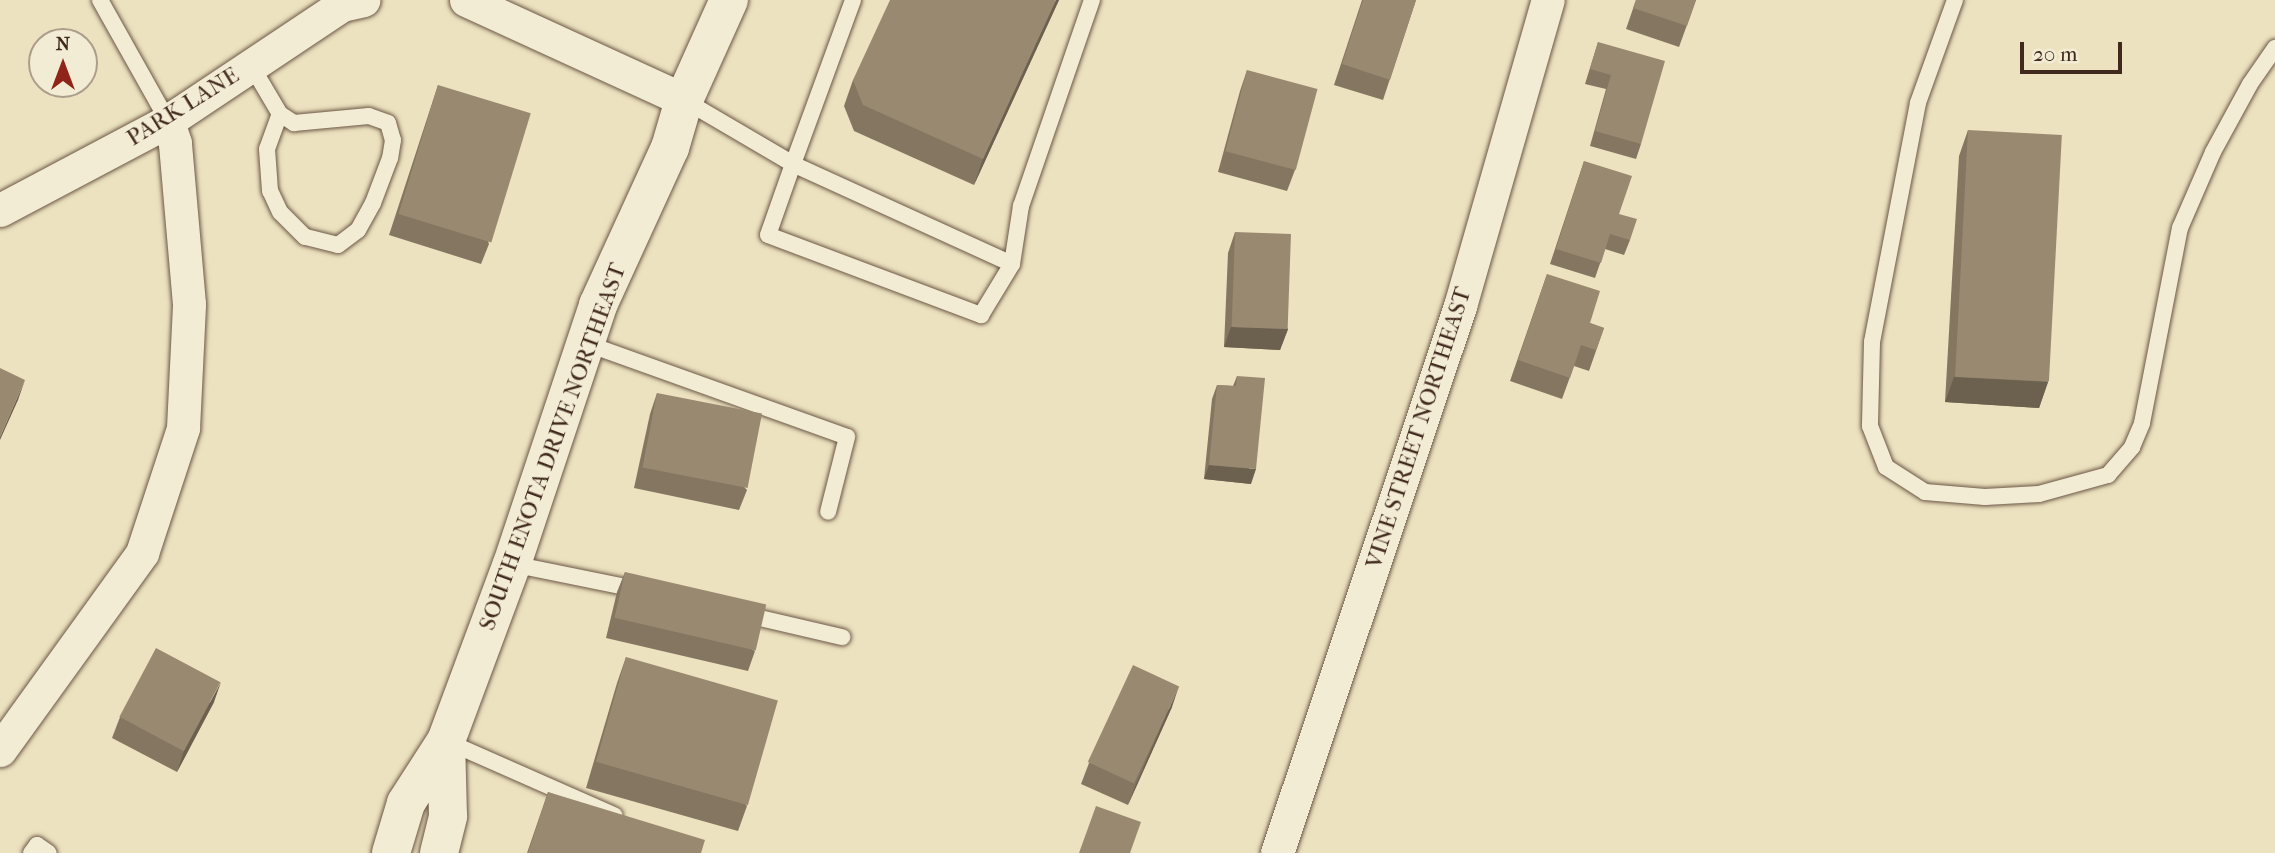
<!DOCTYPE html>
<style>
body{margin:0}
#map{position:relative;width:2275px;height:853px;overflow:hidden;background:#ece2bf;font-family:"IM FELL French Canon",serif}
div>[style]{position:absolute}
.roads{filter:drop-shadow(0 0 2px #6c5746) drop-shadow(0 0 2px #6c5746)}
.service>*{height:16px;margin:-8px;padding:0 8px;transform-origin:8px;border-radius:8px;background:#f3ecd5}
.minor>*{height:33px;margin:-16.5px;padding:0 16.5px;transform-origin:16.5px;border-radius:16.5px;background:#f3ecd5}
.secondary>*{height:38px;margin:-19px;padding:0 19px;transform-origin:19px;border-radius:19px;background:#f3ecd5}
.wall>*{inset:0;background:#847661}
.shaded-wall>*{inset:0;background:#6c604f}
.building>*{inset:0;background:#9a8971;transform-origin:0 0}
span{translate:-50% -50%;white-space:nowrap;text-align:center;line-height:1.15;-webkit-text-stroke:5px #f3ecd5;paint-order:stroke}
.street-label{font-size:23px;color:#41291d}
.north{position:absolute;left:28px;top:28px;width:70px;height:70px;box-sizing:border-box;background:#f3ecd5;border:2px solid #ac9e8b;border-radius:50%;rotate:0deg;font-size:19px;font-weight:700;line-height:28px;text-align:center;color:#41291d}
.north::after{content:'';display:block;margin:auto;width:24px;height:32px;background:#8f2418;clip-path:polygon(50% 0,100% 100%,50% 72%,0 100%)}
.scale{position:absolute;left:2020px;top:42px;width:102px;height:32px;box-sizing:border-box;border:4px solid #41291d;border-top:0;padding-left:9px;font-size:21px;line-height:24px;white-space:nowrap;color:#41291d;-webkit-text-stroke:5px #f3ecd5;paint-order:stroke}
</style>
<div id="map">
<div class="roads">
<div class="service">
<div style="left:100px;top:0;width:139px;rotate:60.7deg"></div>
<div style="left:1955px;top:0;width:109px;rotate:109.8deg"></div>
<div style="left:1918px;top:103px;width:243px;rotate:100.9deg"></div>
<div style="left:1872px;top:342px;width:84px;rotate:91.4deg"></div>
<div style="left:1870px;top:426px;width:44px;rotate:68.7deg"></div>
<div style="left:1886px;top:467px;width:46px;rotate:32.7deg"></div>
<div style="left:1925px;top:492px;width:60px;rotate:4.8deg"></div>
<div style="left:1985px;top:497px;width:54px;rotate:-3.2deg"></div>
<div style="left:2039px;top:494px;width:72px;rotate:-15.4deg"></div>
<div style="left:2108px;top:475px;width:37px;rotate:-49deg"></div>
<div style="left:2132px;top:447px;width:26px;rotate:-67deg"></div>
<div style="left:2142px;top:423px;width:199px;rotate:-79deg"></div>
<div style="left:2180px;top:228px;width:83px;rotate:-66.5deg"></div>
<div style="left:2213px;top:152px;width:77px;rotate:-61.4deg"></div>
<div style="left:2250px;top:84px;width:44px;rotate:-55.2deg"></div>
<div style="left:251px;top:65px;width:57px;rotate:59.4deg"></div>
<div style="left:280px;top:114px;width:17px;rotate:33deg"></div>
<div style="left:294px;top:123px;width:75px;rotate:-5.3deg"></div>
<div style="left:369px;top:116px;width:20px;rotate:20deg"></div>
<div style="left:388px;top:123px;width:18px;rotate:74deg"></div>
<div style="left:393px;top:140px;width:18px;rotate:99deg"></div>
<div style="left:390px;top:158px;width:48px;rotate:110.7deg"></div>
<div style="left:373px;top:203px;width:31px;rotate:119deg"></div>
<div style="left:358px;top:230px;width:25px;rotate:143deg"></div>
<div style="left:338px;top:245px;width:34px;rotate:-166deg"></div>
<div style="left:305px;top:237px;width:35px;rotate:-135deg"></div>
<div style="left:280px;top:212px;width:23px;rotate:-115deg"></div>
<div style="left:270px;top:191px;width:42px;rotate:-94.1deg"></div>
<div style="left:267px;top:149px;width:37px;rotate:-70deg"></div>
<div style="left:684px;top:100px;width:126px;rotate:30.4deg"></div>
<div style="left:793px;top:164px;width:175px;rotate:-69.9deg"></div>
<div style="left:1012px;top:264px;width:241px;rotate:-155.5deg"></div>
<div style="left:793px;top:164px;width:75px;rotate:109.4deg"></div>
<div style="left:768px;top:235px;width:228px;rotate:20.6deg"></div>
<div style="left:981px;top:315px;width:60px;rotate:-58.7deg"></div>
<div style="left:1012px;top:264px;width:59px;rotate:-81.2deg"></div>
<div style="left:1021px;top:206px;width:218px;rotate:-71deg"></div>
<div style="left:585px;top:343px;width:278px;rotate:19.7deg"></div>
<div style="left:847px;top:437px;width:77px;rotate:104.2deg"></div>
<div style="left:512px;top:564px;width:131px;rotate:11.5deg"></div>
<div style="left:743px;top:614px;width:102px;rotate:13.1deg"></div>
<div style="left:446px;top:741px;width:184px;rotate:23.8deg"></div>
<div style="left:31px;top:853px;width:10px;rotate:-53deg"></div>
<div style="left:37px;top:845px;width:14px;rotate:34deg"></div>
</div>
<div class="minor">
<div style="left:466px;top:0;width:240px;rotate:24.6deg"></div>
<div style="left:0;top:210px;width:190px;rotate:-27.9deg"></div>
<div style="left:168px;top:121px;width:209px;rotate:-33.7deg"></div>
<div style="left:342px;top:5px;width:22px;rotate:-13deg"></div>
<div style="left:0;top:750px;width:243px;rotate:-54.2deg"></div>
<div style="left:142px;top:553px;width:132px;rotate:-71.8deg"></div>
<div style="left:183px;top:428px;width:124px;rotate:-87.2deg"></div>
<div style="left:189px;top:304px;width:162px;rotate:-95deg"></div>
<div style="left:175px;top:143px;width:23px;rotate:-108deg"></div>
<div style="left:1277px;top:853px;width:577px;rotate:-71.5deg"></div>
<div style="left:1460px;top:306px;width:318px;rotate:-74deg"></div>
</div>
<div class="secondary">
<div style="left:391px;top:853px;width:52px;rotate:-73.3deg"></div>
<div style="left:406px;top:803px;width:74px;rotate:-57.2deg"></div>
<div style="left:446px;top:741px;width:189px;rotate:-69.6deg"></div>
<div style="left:512px;top:564px;width:273px;rotate:-71.6deg"></div>
<div style="left:598px;top:305px;width:173px;rotate:-65.4deg"></div>
<div style="left:670px;top:148px;width:50px;rotate:-73.7deg"></div>
<div style="left:684px;top:100px;width:110px;rotate:-65.8deg"></div>
<div style="left:439px;top:853px;width:38px;rotate:-76deg"></div>
<div style="left:448px;top:816px;width:75px;rotate:-91.5deg"></div>
</div>
</div>
<div class="wall">
<div style="clip-path:polygon(1059px 0,974px 185px,854px 131px,844px 106px,853px 80px)"></div>
<div style="clip-path:polygon(1362px 0,1416px 0,1383px 100px,1334px 85px)"></div>
<div style="clip-path:polygon(1636px 0,1696px 0,1679px 47px,1626px 29px)"></div>
<div style="clip-path:polygon(1598px 42px,1641px 144px,1636px 159px,1590px 146px,1606px 89px,1585px 84px)"></div>
<div style="clip-path:polygon(1247px 70px,1295px 170px,1287px 191px,1218px 172px,1240px 91px)"></div>
<div style="clip-path:polygon(438px 85px,489px 244px,481px 264px,389px 235px)"></div>
<div style="clip-path:polygon(1968px 130px,2048px 382px,2039px 408px,1945px 402px,1959px 156px)"></div>
<div style="clip-path:polygon(1584px 161px,1619px 214px,1630px 240px,1624px 255px,1605px 249px,1595px 278px,1550px 264px)"></div>
<div style="clip-path:polygon(1235px 232px,1288px 329px,1280px 350px,1224px 347px,1228px 253px)"></div>
<div style="clip-path:polygon(1547px 274px,1590px 323px,1604px 328px,1589px 371px,1574px 366px,1562px 399px,1510px 381px)"></div>
<div style="clip-path:polygon(1237px 376px,1251px 484px,1204px 479px,1212px 399px,1217px 385px,1233px 386px)"></div>
<div style="clip-path:polygon(657px 393px,747px 490px,739px 510px,634px 488px,650px 414px)"></div>
<div style="clip-path:polygon(625px 572px,755px 651px,748px 671px,606px 638px,617px 592px)"></div>
<div style="clip-path:polygon(626px 657px,747px 806px,738px 831px,586px 788px,617px 683px)"></div>
<div style="clip-path:polygon(214px 702px,177px 772px,112px 738px,120px 717px)"></div>
<div style="clip-path:polygon(1172px 707px,1128px 805px,1081px 784px,1089px 763px)"></div>
<div style="clip-path:polygon(548px 792px,701px 853px,527px 853px)"></div>
</div>
<div class="shaded-wall">
<div style="clip-path:polygon(1056px 0,1059px 0,974px 185px,983px 159px)"></div>
<div style="clip-path:polygon(1231px 327px,1288px 329px,1280px 350px,1224px 347px)"></div>
<div style="clip-path:polygon(1954px 377px,2048px 382px,2039px 408px,1945px 402px)"></div>
<div style="clip-path:polygon(25px 380px,18px 400px,0 440px,0 437px)"></div>
<div style="clip-path:polygon(1209px 465px,1256px 469px,1251px 484px,1204px 479px)"></div>
<div style="clip-path:polygon(221px 682px,214px 702px,177px 772px,184px 751px)"></div>
<div style="clip-path:polygon(1179px 686px,1172px 707px,1128px 805px,1136px 784px)"></div>
</div>
<div class="building">
<div style="clip-path:polygon(890px 0,1056px 0,983px 159px,863px 105px,853px 80px)"></div>
<div style="clip-path:polygon(1363px 0,1416px 0,1390px 80px,1342px 64px)"></div>
<div style="clip-path:polygon(1636px 0,1696px 0,1687px 26px,1633px 8px)"></div>
<div style="clip-path:polygon(1598px 42px,1665px 61px,1641px 144px,1595px 131px,1611px 75px,1590px 69px)"></div>
<div style="left:1247px;top:70px;width:73px;height:84px;rotate:15deg"></div>
<div style="left:438px;top:85px;width:97px;height:135px;rotate:17deg"></div>
<div style="left:1968px;top:130px;width:94px;height:247px;rotate:3deg"></div>
<div style="clip-path:polygon(1584px 161px,1632px 176px,1619px 214px,1637px 219px,1630px 240px,1610px 234px,1601px 263px,1556px 249px)"></div>
<div style="left:1235px;top:232px;width:56px;height:95px;rotate:2deg"></div>
<div style="clip-path:polygon(1547px 274px,1600px 291px,1590px 323px,1604px 328px,1596px 350px,1581px 345px,1570px 378px,1518px 360px)"></div>
<div style="clip-path:polygon(0 368px,25px 380px,0 437px)"></div>
<div style="clip-path:polygon(1237px 376px,1265px 378px,1256px 469px,1209px 465px,1217px 385px,1236px 386px)"></div>
<div style="left:657px;top:393px;width:107px;height:76px;rotate:11deg"></div>
<div style="left:625px;top:572px;width:145px;height:47px;rotate:13deg"></div>
<div style="left:156px;top:648px;width:73px;height:78px;rotate:28deg"></div>
<div style="left:626px;top:657px;width:158px;height:109px;rotate:16deg"></div>
<div style="left:1133px;top:665px;width:51px;height:107px;rotate:25deg"></div>
<div style="clip-path:polygon(548px 792px,705px 840px,701px 853px,528px 853px)"></div>
<div style="clip-path:polygon(1096px 806px,1141px 822px,1130px 853px,1079px 853px)"></div>
</div>
<div class="street-label">
<span style="left:183px;top:107px;rotate:-32deg">PARK LANE</span>
<span style="left:1419px;top:428px;rotate:-72deg">VINE STREET NORTHEAST</span>
<span style="left:553px;top:447px;rotate:-70deg">SOUTH ENOTA DRIVE NORTHEAST</span>
</div>
<div class="north">N</div>
<div class="scale">20 m</div>
</div>
